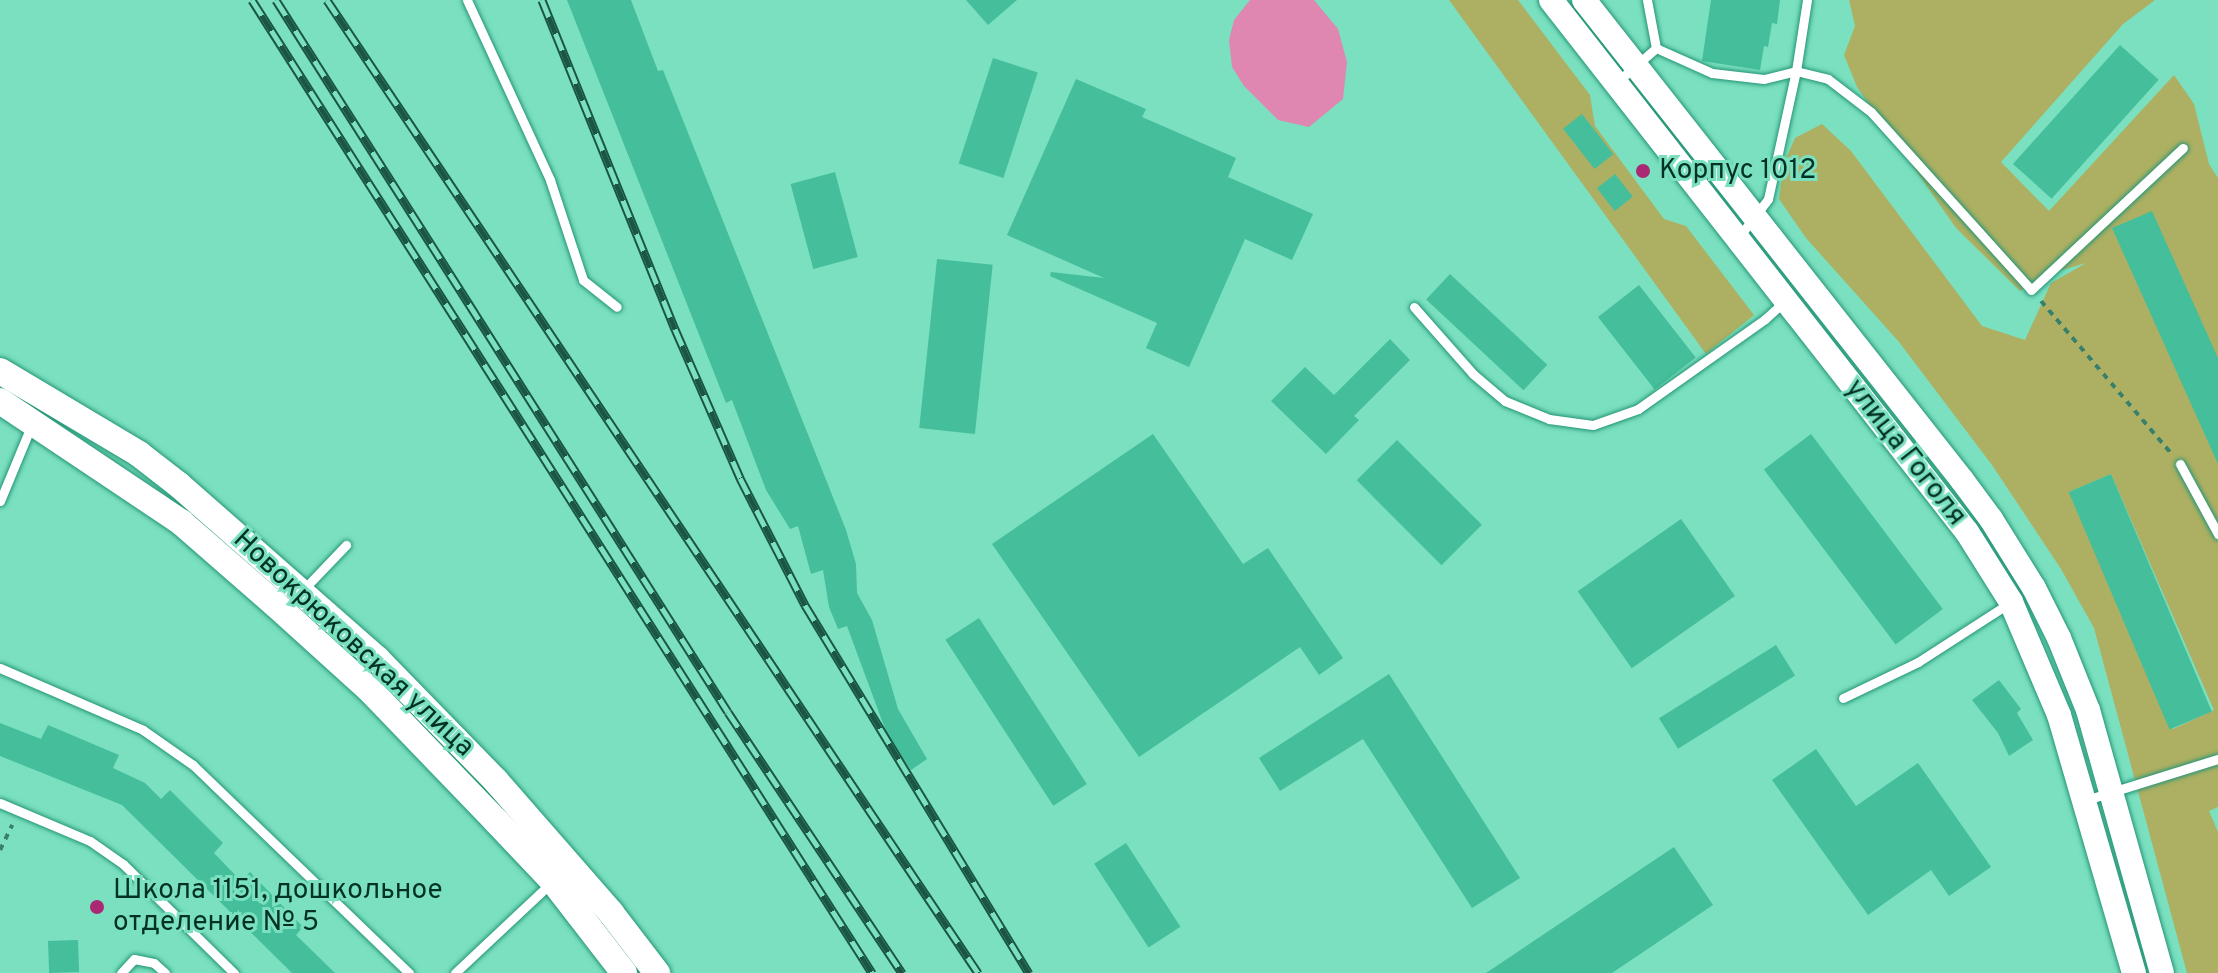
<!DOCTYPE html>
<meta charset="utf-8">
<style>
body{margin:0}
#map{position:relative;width:2218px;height:973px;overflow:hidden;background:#7ae0bf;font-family:Overpass,sans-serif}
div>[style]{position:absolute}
.green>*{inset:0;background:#adb062}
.water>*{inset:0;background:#df86b1}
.building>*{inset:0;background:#45be9b;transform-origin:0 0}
.path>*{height:4px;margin-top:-2px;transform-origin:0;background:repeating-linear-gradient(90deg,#38806b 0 6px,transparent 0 12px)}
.roads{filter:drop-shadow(0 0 2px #259577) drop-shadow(0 0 2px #259577)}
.service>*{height:9px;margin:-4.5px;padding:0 4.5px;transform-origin:4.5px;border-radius:4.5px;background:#fff}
.tertiary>*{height:24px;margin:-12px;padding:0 12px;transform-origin:12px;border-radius:12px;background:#fff}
.secondary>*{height:26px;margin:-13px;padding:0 13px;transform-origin:13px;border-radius:13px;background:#fff}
.rail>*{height:9px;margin-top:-4.5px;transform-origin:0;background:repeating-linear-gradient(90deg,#7ae0bf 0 18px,#1b5645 0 36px);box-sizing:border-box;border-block:2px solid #1b5645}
.dots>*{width:22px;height:22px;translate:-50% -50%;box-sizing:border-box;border:4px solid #7ae0bf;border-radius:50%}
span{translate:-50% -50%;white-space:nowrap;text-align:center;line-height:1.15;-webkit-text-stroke:6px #7ae0bf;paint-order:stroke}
.poi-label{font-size:28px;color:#023125}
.left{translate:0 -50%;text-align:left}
.street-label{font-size:28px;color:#023125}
</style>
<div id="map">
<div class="green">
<div style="clip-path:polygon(1449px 0,1518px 0,1590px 95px,1595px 126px,1664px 219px,1686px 226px,1754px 315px,1706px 354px)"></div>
<div style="clip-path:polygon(evenodd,1849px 0,2155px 0,2123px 24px,2001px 162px,2049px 211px,2174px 75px,2194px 104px,2209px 164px,2218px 178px,2218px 807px,2209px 811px,2218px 832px,2218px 973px,2187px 973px,2094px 628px,2061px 569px,1992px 465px,1899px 342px,1806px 238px,1779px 199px,1784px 163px,1795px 138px,1822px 124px,1851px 151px,1982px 326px,2025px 340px,2051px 283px,2086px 263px,2045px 275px,2020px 291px,1956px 228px,1857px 87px,1844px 55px,1855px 26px,1849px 0,2111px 474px,2214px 710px,2173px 729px,2069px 492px,2111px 474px)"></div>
</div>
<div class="water">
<div style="clip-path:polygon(1250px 0,1314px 0,1338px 29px,1347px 62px,1343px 99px,1309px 127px,1278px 120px,1244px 86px,1232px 67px,1229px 40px,1234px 20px)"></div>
</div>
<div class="building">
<div style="clip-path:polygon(567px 0,631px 0,658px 71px,663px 70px,846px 530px,856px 564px,857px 593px,872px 620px,898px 709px,927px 759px,911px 770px,888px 737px,847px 626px,838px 629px,829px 607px,823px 570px,811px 574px,798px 526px,790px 529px,766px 490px,732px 400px,726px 403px)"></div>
<div style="clip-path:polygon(966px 0,1017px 0,988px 25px)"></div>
<div style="clip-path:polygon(1711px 0,1780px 0,1777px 24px,1772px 23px,1768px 47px,1764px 46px,1760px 70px,1702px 61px)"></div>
<div style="left:2120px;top:45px;width:52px;height:160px;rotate:42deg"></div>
<div style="left:993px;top:58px;width:47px;height:111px;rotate:18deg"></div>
<div style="clip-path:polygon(1076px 79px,1146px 109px,1142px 117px,1236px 158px,1228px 177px,1313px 214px,1292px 260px,1245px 239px,1189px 367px,1146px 348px,1157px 323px,1050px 276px,1051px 272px,1104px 278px,1007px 235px)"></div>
<div style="left:1582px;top:114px;width:51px;height:24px;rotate:52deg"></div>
<div style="left:835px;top:172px;width:88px;height:46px;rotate:75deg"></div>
<div style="left:1615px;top:174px;width:29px;height:23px;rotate:52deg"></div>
<div style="clip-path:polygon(2152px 211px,2218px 358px,2218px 464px,2112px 228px)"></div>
<div style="left:937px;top:259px;width:56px;height:170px;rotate:6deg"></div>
<div style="left:1450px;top:274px;width:133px;height:35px;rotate:43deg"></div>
<div style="left:1639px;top:285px;width:92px;height:52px;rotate:52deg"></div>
<div style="clip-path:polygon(1390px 339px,1410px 360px,1354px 416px,1359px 420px,1326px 454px,1271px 401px,1305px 367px,1334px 395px)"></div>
<div style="clip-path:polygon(1153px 434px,1243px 564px,1268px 548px,1343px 658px,1319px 675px,1300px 647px,1139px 757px,992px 544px)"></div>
<div style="left:1811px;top:434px;width:219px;height:59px;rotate:53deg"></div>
<div style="left:1397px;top:440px;width:120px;height:57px;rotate:45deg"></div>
<div style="left:2111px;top:474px;width:258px;height:46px;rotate:67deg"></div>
<div style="left:1681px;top:519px;width:94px;height:126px;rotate:55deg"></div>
<div style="left:979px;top:618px;width:198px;height:40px;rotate:57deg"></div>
<div style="left:1776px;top:645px;width:36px;height:138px;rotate:58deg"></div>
<div style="clip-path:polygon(1389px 674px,1520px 878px,1472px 908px,1363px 739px,1280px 791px,1259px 758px)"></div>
<div style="clip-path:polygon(1999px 680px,2021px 709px,2017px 713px,2033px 740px,2009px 756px,1998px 733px,1972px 700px)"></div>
<div style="clip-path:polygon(0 723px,41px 739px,48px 725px,119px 755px,113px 768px,145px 783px,161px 799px,170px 790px,223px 843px,214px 853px,241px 881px,250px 872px,303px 927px,296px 935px,335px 973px,292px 973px,122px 805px,0 756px)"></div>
<div style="clip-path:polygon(1816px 749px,1856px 806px,1918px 763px,1991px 867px,1949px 896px,1931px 870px,1868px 915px,1772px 780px)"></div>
<div style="left:1126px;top:843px;width:100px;height:38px;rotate:57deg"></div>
<div style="clip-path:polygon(1674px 847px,1713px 905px,1612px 973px,1486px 973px)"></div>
<div style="left:78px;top:940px;width:32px;height:30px;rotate:88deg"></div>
</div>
<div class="path">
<div style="left:2041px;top:301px;width:199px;rotate:49.5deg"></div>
<div style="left:0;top:850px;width:28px;rotate:-64deg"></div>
</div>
<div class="roads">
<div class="service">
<div style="left:467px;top:0;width:198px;rotate:65.2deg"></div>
<div style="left:550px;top:180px;width:105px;rotate:71.7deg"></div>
<div style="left:583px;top:280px;width:43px;rotate:38.5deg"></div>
<div style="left:1656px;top:48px;width:61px;rotate:24.1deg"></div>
<div style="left:1712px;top:73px;width:52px;rotate:6.6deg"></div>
<div style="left:1764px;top:79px;width:33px;rotate:-14deg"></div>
<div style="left:1796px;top:71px;width:33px;rotate:14deg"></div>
<div style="left:1828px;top:79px;width:54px;rotate:37.5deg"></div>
<div style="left:1871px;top:112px;width:239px;rotate:48deg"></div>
<div style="left:2031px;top:290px;width:208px;rotate:-43.1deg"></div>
<div style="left:1617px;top:82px;width:52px;rotate:-41.1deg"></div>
<div style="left:1656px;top:48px;width:49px;rotate:-100.6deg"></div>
<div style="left:1738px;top:238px;width:49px;rotate:-52.4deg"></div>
<div style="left:1768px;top:199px;width:131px;rotate:-77.7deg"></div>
<div style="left:1796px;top:71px;width:72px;rotate:-81.2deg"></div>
<div style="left:1414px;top:307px;width:89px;rotate:48.6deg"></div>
<div style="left:1473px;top:374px;width:42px;rotate:40.2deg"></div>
<div style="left:1505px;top:401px;width:48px;rotate:22.2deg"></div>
<div style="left:1549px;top:419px;width:44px;rotate:7.8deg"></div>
<div style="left:1593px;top:425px;width:48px;rotate:-19.6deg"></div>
<div style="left:1638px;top:409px;width:156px;rotate:-35.3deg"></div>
<div style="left:1765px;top:319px;width:25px;rotate:-42deg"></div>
<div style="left:2180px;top:464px;width:80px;rotate:61.5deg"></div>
<div style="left:0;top:501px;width:81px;rotate:-67.5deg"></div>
<div style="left:304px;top:589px;width:61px;rotate:-46.3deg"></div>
<div style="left:0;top:668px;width:156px;rotate:23.4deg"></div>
<div style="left:143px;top:730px;width:61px;rotate:35deg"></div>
<div style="left:193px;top:765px;width:300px;rotate:43.9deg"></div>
<div style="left:1843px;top:698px;width:83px;rotate:-25.6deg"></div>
<div style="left:1918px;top:662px;width:107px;rotate:-32.8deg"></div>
<div style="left:2086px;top:800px;width:138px;rotate:-17.3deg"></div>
<div style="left:0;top:803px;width:98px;rotate:22.9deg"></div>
<div style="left:90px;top:841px;width:40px;rotate:34.9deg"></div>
<div style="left:123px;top:864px;width:156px;rotate:44.5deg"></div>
<div style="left:121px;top:973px;width:19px;rotate:-47deg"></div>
<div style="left:134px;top:959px;width:20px;rotate:11deg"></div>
<div style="left:154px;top:963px;width:15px;rotate:42deg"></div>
<div style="left:455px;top:973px;width:133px;rotate:-43.2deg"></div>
</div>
<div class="tertiary">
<div style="left:1551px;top:0;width:675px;rotate:51.98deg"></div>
<div style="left:1967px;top:532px;width:83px;rotate:57.8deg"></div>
<div style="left:2011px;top:602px;width:123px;rotate:67deg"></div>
<div style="left:2059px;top:715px;width:269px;rotate:73.8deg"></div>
<div style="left:1584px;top:0;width:611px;rotate:51.78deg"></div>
<div style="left:1962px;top:480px;width:49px;rotate:53.4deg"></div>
<div style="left:1991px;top:519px;width:81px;rotate:58.1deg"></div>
<div style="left:2034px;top:588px;width:56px;rotate:63.4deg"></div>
<div style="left:2059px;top:638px;width:78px;rotate:68.1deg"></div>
<div style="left:2088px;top:710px;width:273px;rotate:74.3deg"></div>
</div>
<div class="secondary">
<div style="left:0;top:371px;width:162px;rotate:30.8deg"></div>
<div style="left:139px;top:454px;width:51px;rotate:37.8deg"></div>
<div style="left:179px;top:485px;width:264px;rotate:41.3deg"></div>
<div style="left:377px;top:659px;width:170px;rotate:45.7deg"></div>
<div style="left:496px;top:781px;width:175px;rotate:48.9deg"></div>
<div style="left:611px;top:913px;width:76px;rotate:52.5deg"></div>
<div style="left:0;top:401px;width:219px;rotate:33.8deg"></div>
<div style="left:182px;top:523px;width:123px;rotate:41.1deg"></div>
<div style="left:275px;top:604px;width:128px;rotate:42.2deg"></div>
<div style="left:370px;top:690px;width:182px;rotate:46.1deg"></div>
<div style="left:496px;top:821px;width:83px;rotate:46.5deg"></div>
<div style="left:553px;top:881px;width:116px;rotate:52.3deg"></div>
</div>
</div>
<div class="rail">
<div style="left:252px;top:0;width:1154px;rotate:57.49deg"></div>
<div style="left:276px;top:0;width:843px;rotate:57.59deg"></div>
<div style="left:728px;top:712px;width:314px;rotate:56.3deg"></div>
<div style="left:327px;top:0;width:1171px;rotate:56.21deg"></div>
<div style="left:542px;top:0;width:355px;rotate:68deg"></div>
<div style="left:675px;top:329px;width:163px;rotate:66.4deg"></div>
<div style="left:740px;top:478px;width:143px;rotate:62.9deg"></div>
<div style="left:805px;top:605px;width:431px;rotate:58.7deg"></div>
</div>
<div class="dots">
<div style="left:1643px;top:171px;background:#ab2974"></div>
<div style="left:97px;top:907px;background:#ab2974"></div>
</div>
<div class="poi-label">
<span class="left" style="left:1659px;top:171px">Корпус 1012</span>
<span class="left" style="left:113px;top:907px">Школа 1151, дошкольное<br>отделение № 5</span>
</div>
<div class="street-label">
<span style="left:1905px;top:453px;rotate:52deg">улица Гоголя</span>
<span style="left:353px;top:644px;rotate:43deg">Новокрюковская улица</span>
</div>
</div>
